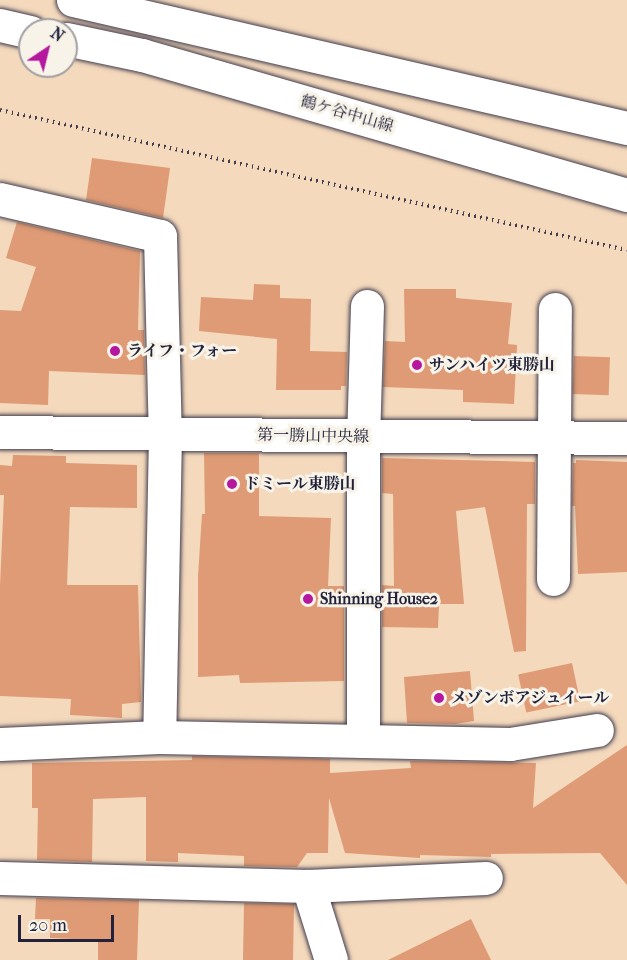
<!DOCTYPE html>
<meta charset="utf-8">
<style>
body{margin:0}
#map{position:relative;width:627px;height:960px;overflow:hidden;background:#f4d9bc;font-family:"IM FELL French Canon","Noto Serif JP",serif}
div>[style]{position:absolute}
.building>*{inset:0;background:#de9b75;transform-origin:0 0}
.path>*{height:4px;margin-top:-2px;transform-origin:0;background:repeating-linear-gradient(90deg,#423d4e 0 1.5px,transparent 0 6px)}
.roads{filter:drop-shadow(0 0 2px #423d4e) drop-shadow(0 0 2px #423d4e)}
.minor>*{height:33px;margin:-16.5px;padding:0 16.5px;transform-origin:16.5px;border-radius:16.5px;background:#fff}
.dots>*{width:16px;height:16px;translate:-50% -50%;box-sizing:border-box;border:3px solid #f7f3e8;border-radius:50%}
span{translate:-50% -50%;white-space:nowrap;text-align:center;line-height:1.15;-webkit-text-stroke:6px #f7f3e8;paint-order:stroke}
.street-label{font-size:16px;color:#22223b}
.poi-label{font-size:16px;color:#22223b;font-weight:700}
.left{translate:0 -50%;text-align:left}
.north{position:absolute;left:18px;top:18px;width:60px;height:60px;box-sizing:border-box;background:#f7f3e8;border:2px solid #a29fa3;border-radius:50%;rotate:35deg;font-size:16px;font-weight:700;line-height:24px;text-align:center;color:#22223b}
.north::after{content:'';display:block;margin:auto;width:21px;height:27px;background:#b5179e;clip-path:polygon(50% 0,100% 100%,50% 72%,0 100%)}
.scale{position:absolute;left:18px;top:915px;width:96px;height:27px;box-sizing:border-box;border:3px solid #22223b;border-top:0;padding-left:8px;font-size:18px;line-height:21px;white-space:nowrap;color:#22223b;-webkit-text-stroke:4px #f7f3e8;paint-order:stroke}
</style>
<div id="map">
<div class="building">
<div style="clip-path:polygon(92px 158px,170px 168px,163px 218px,86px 200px)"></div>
<div style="clip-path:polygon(17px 222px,140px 251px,138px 330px,144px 330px,145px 375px,49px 371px,48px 405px,0 403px,0 310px,21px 311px,36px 267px,6px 258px)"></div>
<div style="clip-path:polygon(254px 284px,280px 285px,280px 298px,311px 299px,310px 351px,347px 352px,346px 386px,341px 386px,341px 390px,276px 390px,277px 339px,199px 331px,201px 297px,253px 300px)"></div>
<div style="clip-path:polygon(404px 289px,456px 289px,456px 298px,512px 303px,508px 344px,517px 345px,514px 404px,463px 402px,463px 390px,383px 387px,385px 341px,405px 342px)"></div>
<div style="left:574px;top:356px;width:36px;height:38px;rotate:2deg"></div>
<div style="clip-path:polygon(204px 453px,259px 453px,259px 516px,331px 518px,328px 586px,344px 586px,344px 681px,240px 683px,239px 675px,198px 677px,198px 576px,202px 514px,205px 514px)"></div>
<div style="clip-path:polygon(13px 455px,66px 456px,66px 463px,137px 465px,137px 508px,70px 507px,67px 585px,138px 585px,141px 702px,122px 704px,122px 718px,70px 715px,71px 699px,0 696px,0 586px,4px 495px,0 495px,0 465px,12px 466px)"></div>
<div style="clip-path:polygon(382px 458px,535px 462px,535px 504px,527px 504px,526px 651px,514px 652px,485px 507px,456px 511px,464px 604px,439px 604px,438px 628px,382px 627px,382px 585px,394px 586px,393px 494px,382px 493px)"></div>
<div style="clip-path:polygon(576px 460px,627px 462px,627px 572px,578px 574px,575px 506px,572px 506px,573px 463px,576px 463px)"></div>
<div style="left:572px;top:663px;width:39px;height:55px;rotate:78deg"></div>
<div style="clip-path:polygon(470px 671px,474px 721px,455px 724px,407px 723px,404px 677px)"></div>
<div style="clip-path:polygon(627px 745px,627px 885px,600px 853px,491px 854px,491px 857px,420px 855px,420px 858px,345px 853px,329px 798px,328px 853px,307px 853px,297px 867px,244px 866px,244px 856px,178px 853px,178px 862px,146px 861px,146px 797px,93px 799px,92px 862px,37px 860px,38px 808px,32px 808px,32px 763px,192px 760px,192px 756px,330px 759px,330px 773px,411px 768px,410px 761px,536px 763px,533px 808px)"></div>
<div style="clip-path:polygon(36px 898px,139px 900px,137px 960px,98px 960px,98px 940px,50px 938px,50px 919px,35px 919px)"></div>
<div style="left:244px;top:903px;width:50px;height:57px;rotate:1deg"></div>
<div style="clip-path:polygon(471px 919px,491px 960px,388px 960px)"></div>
</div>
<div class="path">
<div style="left:0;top:110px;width:642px;rotate:12.59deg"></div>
</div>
<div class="roads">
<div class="minor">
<div style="left:73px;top:0;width:569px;rotate:13.01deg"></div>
<div style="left:0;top:25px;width:31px;rotate:13deg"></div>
<div style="left:66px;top:39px;width:78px;rotate:11.9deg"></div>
<div style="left:142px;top:55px;width:505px;rotate:16.1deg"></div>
<div style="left:0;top:199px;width:164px;rotate:13deg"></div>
<div style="left:160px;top:236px;width:198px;rotate:88.6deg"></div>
<div style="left:165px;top:434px;width:303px;rotate:91.1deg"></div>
<div style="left:367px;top:306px;width:131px;rotate:91.7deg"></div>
<div style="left:363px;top:437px;width:304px;rotate:90deg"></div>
<div style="left:363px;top:741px;width:147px;rotate:1.2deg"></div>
<div style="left:510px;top:744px;width:88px;rotate:-9.1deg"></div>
<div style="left:0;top:432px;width:627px;rotate:0.55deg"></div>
<div style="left:553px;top:579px;width:270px;rotate:-89.6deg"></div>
<div style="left:0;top:744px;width:159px;rotate:-2.5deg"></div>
<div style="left:159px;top:737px;width:204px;rotate:1.1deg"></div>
<div style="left:0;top:878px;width:308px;rotate:1.5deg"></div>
<div style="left:308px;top:886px;width:178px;rotate:-2.6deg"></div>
<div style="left:308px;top:886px;width:77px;rotate:72.7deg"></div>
</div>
</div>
<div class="dots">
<div style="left:115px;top:351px;background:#b5179e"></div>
<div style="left:417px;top:365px;background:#b5179e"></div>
<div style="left:232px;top:484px;background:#b5179e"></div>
<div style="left:308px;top:599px;background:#b5179e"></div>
<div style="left:439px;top:698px;background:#b5179e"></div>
</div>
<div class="street-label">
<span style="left:347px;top:114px;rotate:16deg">鶴ケ谷中山線</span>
<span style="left:313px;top:436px;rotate:1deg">第一勝山中央線</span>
</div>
<div class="poi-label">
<span class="left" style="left:127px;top:351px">ライフ・フォー</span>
<span class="left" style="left:429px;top:365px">サンハイツ東勝山</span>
<span class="left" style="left:244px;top:484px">ドミール東勝山</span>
<span class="left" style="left:320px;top:599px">Shinning House2</span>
<span class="left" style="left:451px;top:698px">メゾンボアジュイール</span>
</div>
<div class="north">N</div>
<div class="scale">20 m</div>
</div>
